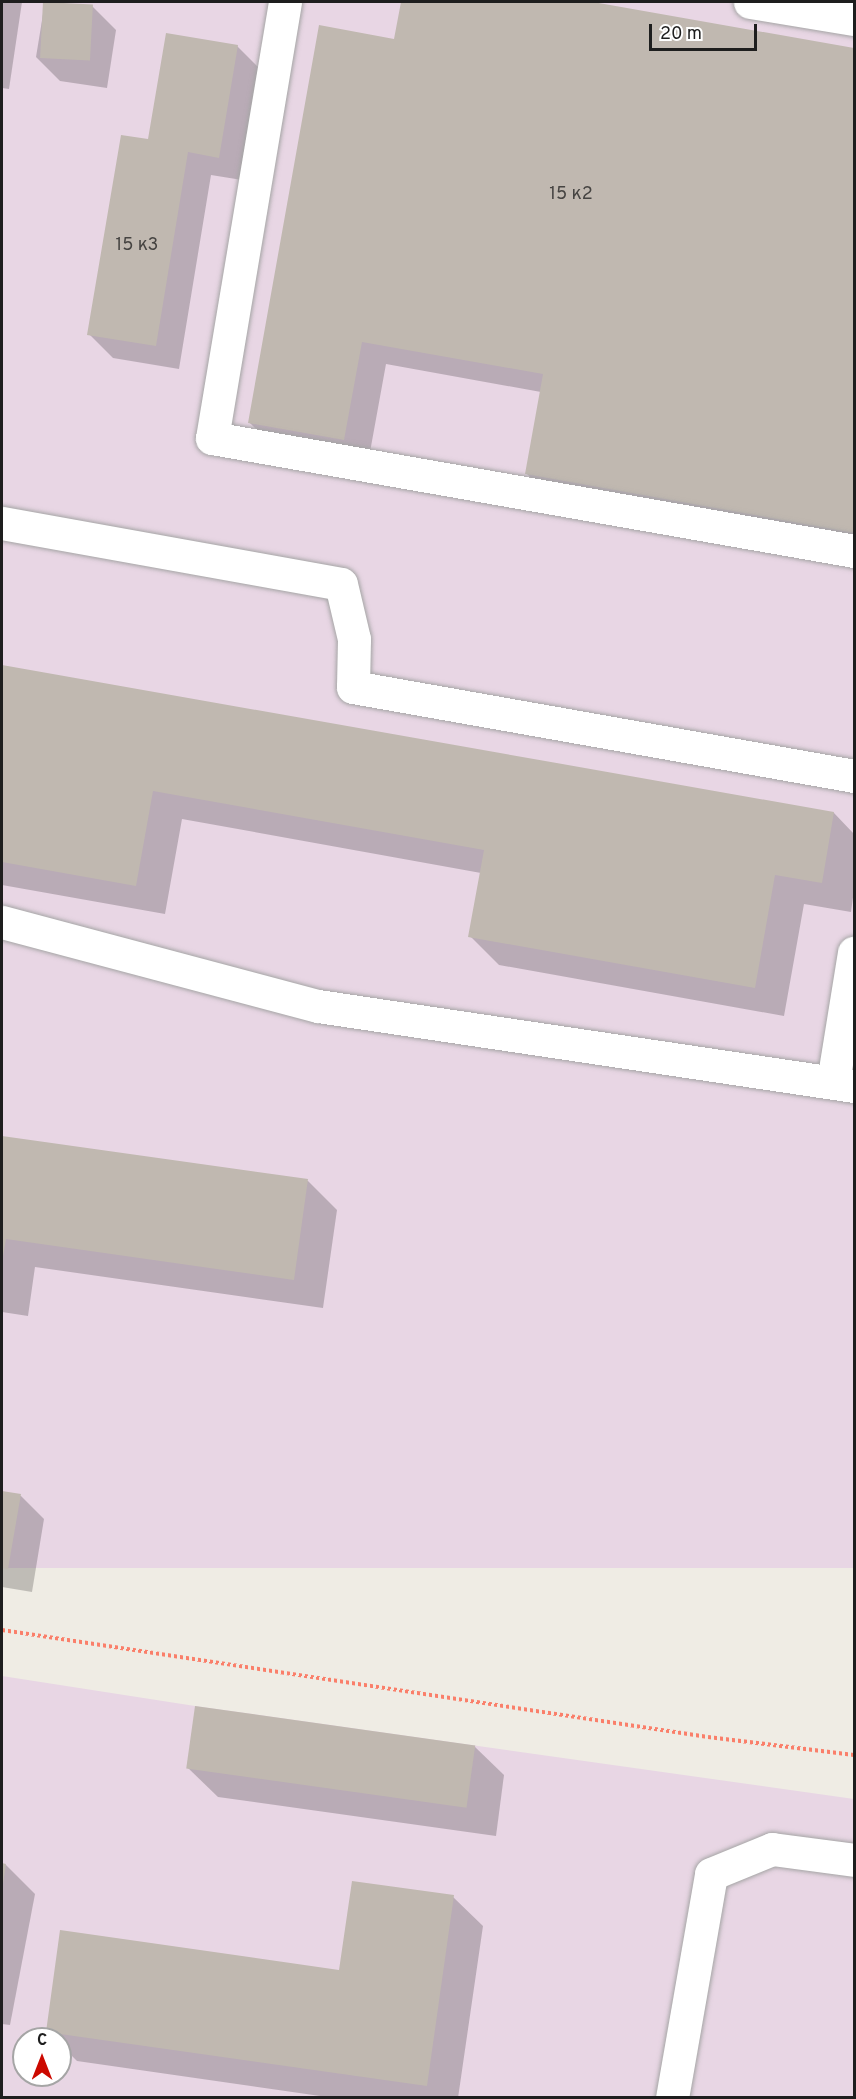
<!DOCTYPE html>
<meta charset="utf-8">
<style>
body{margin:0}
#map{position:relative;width:856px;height:2099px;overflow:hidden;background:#efece4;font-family:Overpass,sans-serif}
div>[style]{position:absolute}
.industrial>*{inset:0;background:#e8d6e4;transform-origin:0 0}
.shadow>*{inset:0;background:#0003}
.building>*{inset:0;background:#c0b8b0;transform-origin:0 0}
.path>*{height:4px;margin-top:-2px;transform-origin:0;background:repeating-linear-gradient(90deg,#fa7f6a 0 3px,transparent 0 6px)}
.roads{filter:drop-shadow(0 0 2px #a5a5a5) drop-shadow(0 0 2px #a5a5a5)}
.minor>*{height:33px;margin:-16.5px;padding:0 16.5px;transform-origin:16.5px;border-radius:16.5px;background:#fff}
span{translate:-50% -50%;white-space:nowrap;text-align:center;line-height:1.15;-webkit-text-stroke:6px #fff;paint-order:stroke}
.number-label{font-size:18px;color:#464442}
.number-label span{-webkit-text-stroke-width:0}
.frame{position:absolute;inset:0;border:3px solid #1e1e1e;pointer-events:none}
.north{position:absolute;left:12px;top:2027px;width:60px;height:60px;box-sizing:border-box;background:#fff;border:2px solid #a5a5a5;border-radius:50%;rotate:0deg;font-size:16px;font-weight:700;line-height:24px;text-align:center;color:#1e1e1e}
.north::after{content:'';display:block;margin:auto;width:21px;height:27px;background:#cc0900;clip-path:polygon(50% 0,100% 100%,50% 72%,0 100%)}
.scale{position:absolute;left:649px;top:24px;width:108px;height:27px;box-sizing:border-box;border:3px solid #1e1e1e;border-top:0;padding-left:8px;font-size:18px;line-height:21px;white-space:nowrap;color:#1e1e1e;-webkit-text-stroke:4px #fff;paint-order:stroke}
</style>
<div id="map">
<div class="industrial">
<div style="left:2px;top:2px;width:852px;height:1566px"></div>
<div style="clip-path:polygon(evenodd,2px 1676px,195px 1706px,854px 1799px,854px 2097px,2px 2097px,2px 1676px,24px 2039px,60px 2039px,60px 2075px,24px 2075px,24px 2039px)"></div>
</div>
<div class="shadow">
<div style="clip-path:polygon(2px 2px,22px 2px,9px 89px,2px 88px)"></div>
<div style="clip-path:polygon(45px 2px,92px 6px,116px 30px,107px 88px,60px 81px,36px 57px)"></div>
<div style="clip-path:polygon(402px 2px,585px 2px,854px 50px,854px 552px,550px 497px,527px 474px,541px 392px,386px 364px,368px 463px,273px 446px,249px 422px,395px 41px)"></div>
<div style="clip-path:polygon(237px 46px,261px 70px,242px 180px,211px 175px,179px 369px,113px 358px,89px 334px)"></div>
<div style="clip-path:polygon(2px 666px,834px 813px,854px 834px,854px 890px,851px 912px,804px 904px,784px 1016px,499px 965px,470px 936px,481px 873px,182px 819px,165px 914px,2px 885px)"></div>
<div style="clip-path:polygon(2px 1137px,308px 1181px,337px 1210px,323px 1308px,35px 1267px,28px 1316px,2px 1312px)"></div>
<div style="clip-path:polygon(2px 1492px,21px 1496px,44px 1519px,32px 1592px,2px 1587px)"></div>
<div style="clip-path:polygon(474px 1746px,504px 1775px,496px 1836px,218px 1797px,188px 1768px)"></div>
<div style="clip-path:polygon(2px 1864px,6px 1865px,35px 1894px,10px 2025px,2px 2024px)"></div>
<div style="clip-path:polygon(453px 1897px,483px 1926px,458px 2098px,334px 2098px,77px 2061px,60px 2044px,60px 2039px,55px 2039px,47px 2032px,340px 1971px)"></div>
</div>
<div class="building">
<div style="left:43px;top:2px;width:50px;height:56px;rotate:3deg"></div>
<div style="clip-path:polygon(401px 2px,593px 2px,854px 48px,854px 533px,525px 474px,543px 374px,362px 342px,344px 440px,248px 423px,319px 25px,394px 39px)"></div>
<div style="clip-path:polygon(166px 33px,238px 45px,219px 158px,188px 152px,156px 346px,87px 335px,121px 135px,148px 139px)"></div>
<div style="clip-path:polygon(2px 665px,834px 812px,822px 883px,775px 875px,755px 988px,468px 937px,484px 850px,153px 791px,136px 886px,2px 862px)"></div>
<div style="clip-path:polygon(2px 1136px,308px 1179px,294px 1280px,6px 1239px,2px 1262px)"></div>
<div style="clip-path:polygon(2px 1491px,21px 1494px,8px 1569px,2px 1568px)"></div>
<div style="left:195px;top:1706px;width:283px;height:63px;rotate:8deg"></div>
<div style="clip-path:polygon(2px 1863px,6px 1864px,3px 1884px,2px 1884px)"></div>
<div style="clip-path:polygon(352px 1881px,454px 1895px,427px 2086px,46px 2032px,60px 1930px,339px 1970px)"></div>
</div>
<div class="path">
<div style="left:2px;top:1630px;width:714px;rotate:8.62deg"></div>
<div style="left:708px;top:1737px;width:147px;rotate:7deg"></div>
</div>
<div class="roads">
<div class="minor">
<div style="left:285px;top:2px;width:442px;rotate:99.5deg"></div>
<div style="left:212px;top:438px;width:652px;rotate:9.98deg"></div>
<div style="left:750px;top:2px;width:105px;rotate:9.3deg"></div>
<div style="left:2px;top:523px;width:344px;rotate:10.2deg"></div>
<div style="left:341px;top:584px;width:57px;rotate:76.7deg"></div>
<div style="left:354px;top:639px;width:48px;rotate:91.2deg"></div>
<div style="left:353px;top:687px;width:509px;rotate:10.07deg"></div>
<div style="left:2px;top:922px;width:327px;rotate:14.9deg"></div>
<div style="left:318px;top:1006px;width:542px;rotate:8.49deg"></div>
<div style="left:833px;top:1082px;width:131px;rotate:-80.8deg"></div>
<div style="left:672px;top:2098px;width:227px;rotate:-80.1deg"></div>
<div style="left:711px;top:1874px;width:66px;rotate:-22.3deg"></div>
<div style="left:772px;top:1849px;width:83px;rotate:7.6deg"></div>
</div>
</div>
<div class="number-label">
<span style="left:571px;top:195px">15 к2</span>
<span style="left:137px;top:246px">15 к3</span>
</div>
<div class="frame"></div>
<div class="north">С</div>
<div class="scale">20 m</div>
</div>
